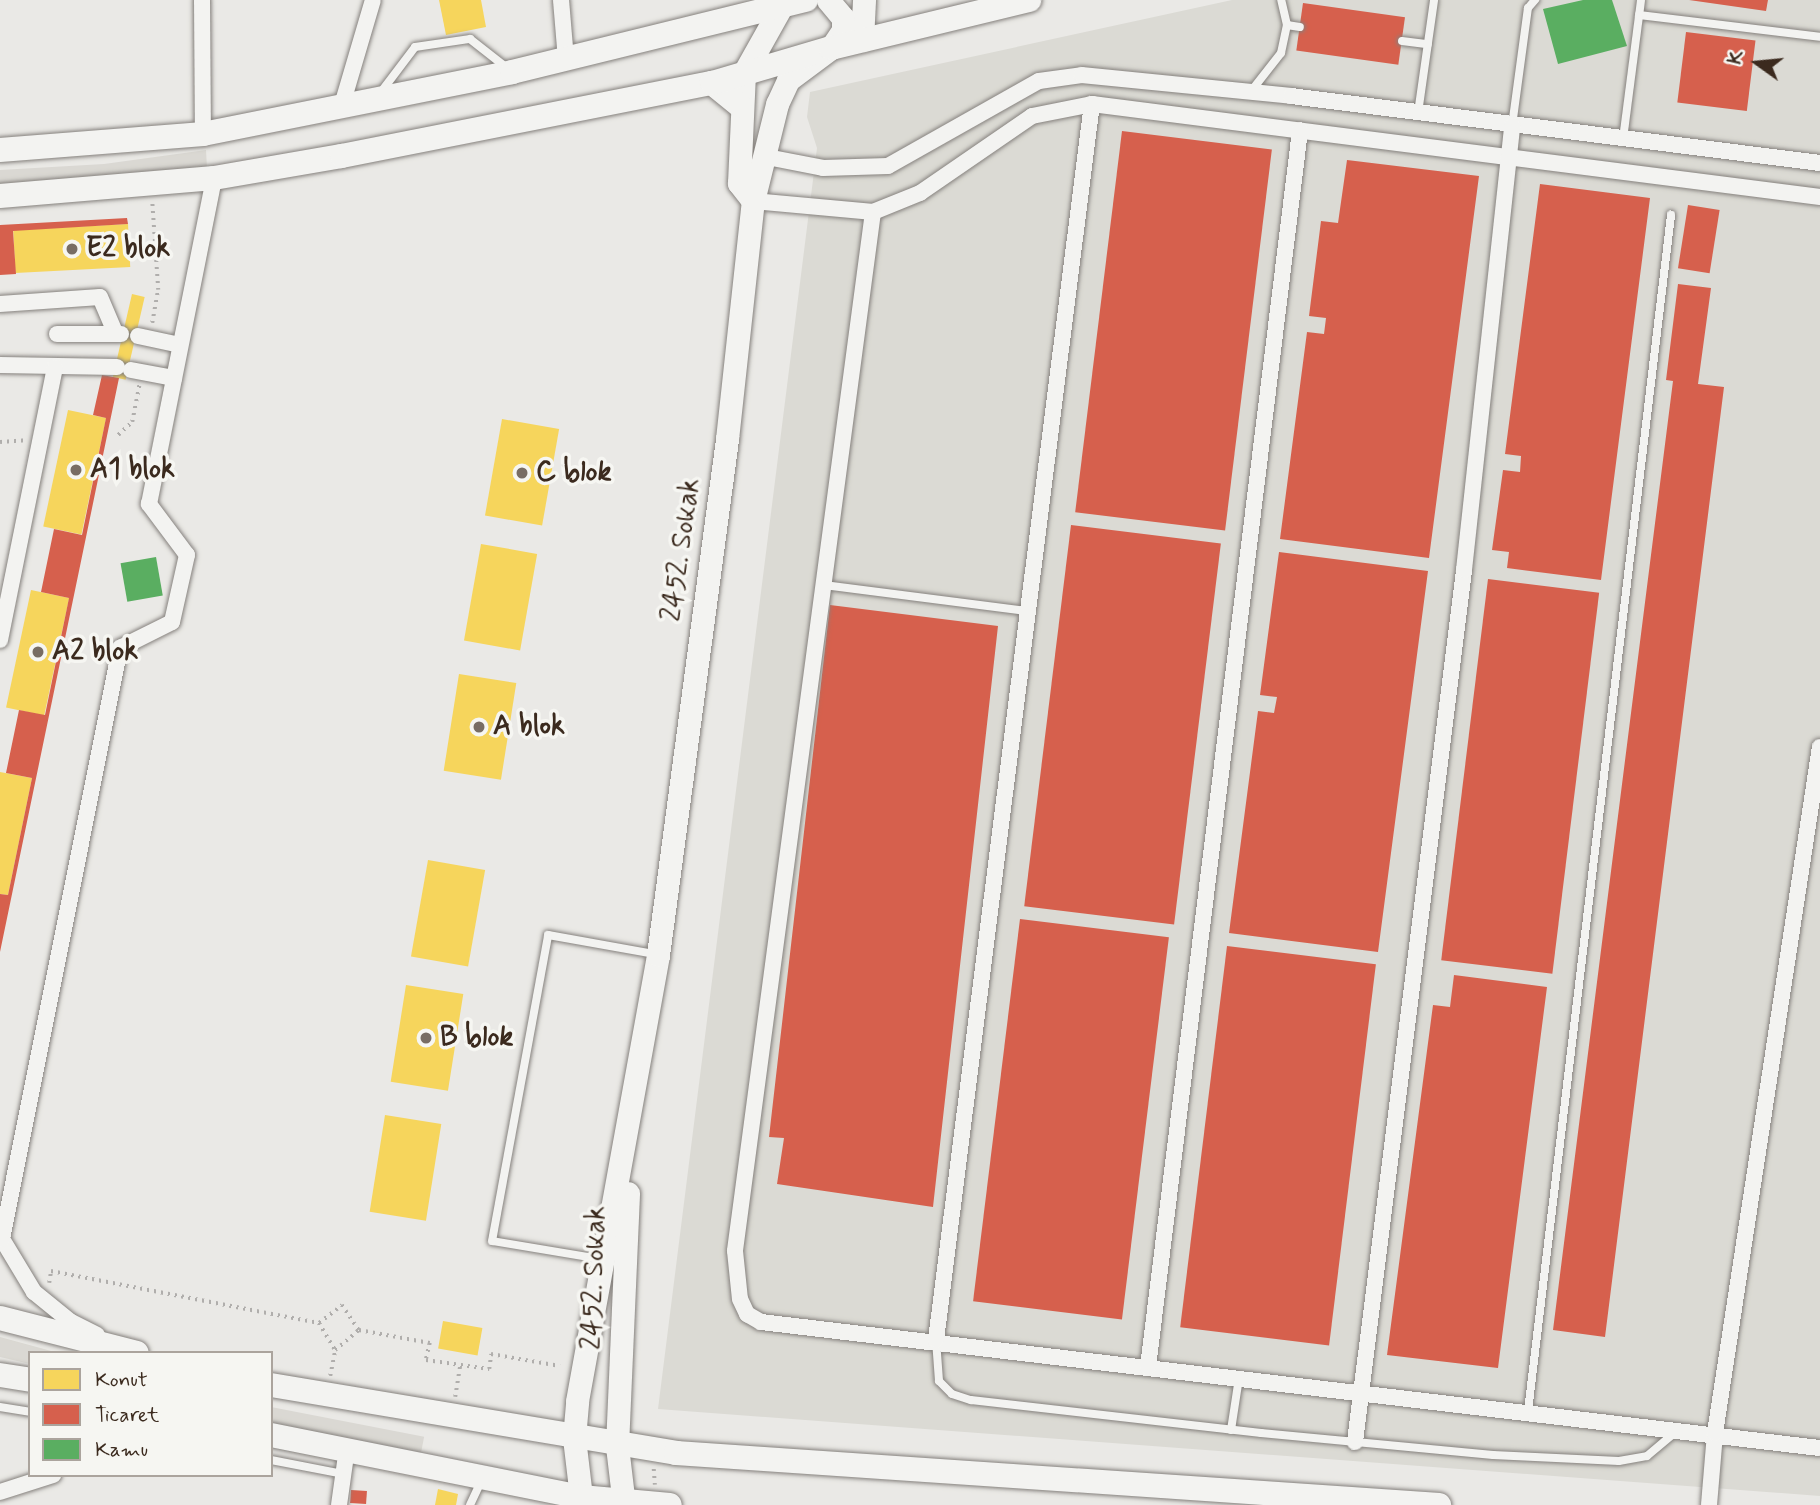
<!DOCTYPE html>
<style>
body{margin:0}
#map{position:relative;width:1820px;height:1505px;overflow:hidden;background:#eae9e6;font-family:Mynerve,sans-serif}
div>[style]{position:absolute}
.built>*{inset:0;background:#dbdad4}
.green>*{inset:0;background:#dad8d3;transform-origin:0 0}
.homes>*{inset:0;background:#f6d55c;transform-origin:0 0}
.shops>*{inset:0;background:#d6604d;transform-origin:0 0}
.public>*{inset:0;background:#5aae61;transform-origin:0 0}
.path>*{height:3.5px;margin-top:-1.75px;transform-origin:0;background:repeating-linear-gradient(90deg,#b0aeac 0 2px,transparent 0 7px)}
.roads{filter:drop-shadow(0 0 2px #85817d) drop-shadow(0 0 2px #85817d)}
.lane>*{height:8px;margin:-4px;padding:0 4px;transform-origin:4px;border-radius:4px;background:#f3f3f1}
.street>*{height:16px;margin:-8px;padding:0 8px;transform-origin:8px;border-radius:8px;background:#f3f3f1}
.secondary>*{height:23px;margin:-11.5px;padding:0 11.5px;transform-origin:11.5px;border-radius:11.5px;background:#f3f3f1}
.primary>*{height:24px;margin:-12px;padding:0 12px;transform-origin:12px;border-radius:12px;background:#f3f3f1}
.dots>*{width:19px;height:19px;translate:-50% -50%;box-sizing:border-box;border:4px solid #f6f6f2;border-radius:50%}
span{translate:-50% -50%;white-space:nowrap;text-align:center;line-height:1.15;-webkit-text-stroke:7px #f6f6f2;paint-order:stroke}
.poi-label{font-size:28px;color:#3b2a1e;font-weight:700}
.left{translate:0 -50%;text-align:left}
.street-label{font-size:28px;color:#3b2a1e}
.legend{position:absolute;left:28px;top:1351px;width:245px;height:126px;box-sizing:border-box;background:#f6f6f2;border:2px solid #aba49d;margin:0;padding:9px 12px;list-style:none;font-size:21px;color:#3b2a1e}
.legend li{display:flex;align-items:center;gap:14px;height:35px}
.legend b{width:35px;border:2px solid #aba49d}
.north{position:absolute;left:1722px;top:28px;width:70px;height:70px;-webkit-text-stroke:5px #f6f6f2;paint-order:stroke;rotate:285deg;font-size:19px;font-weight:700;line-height:28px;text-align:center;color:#3b2a1e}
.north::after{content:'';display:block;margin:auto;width:24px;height:32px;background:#3b2a1e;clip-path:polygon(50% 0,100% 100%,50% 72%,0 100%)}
</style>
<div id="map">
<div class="built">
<div style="clip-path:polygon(1232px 0,1820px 0,1820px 1496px,658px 1409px,817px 148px,807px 117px,810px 92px)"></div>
</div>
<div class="green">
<div style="clip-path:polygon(206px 150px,207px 168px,0 185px,0 170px,104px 164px)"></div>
<div style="clip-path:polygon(0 1337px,44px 1349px,58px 1353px,30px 1353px,30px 1364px,0 1357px)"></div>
<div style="left:271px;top:1407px;width:156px;height:16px;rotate:11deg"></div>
</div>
<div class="homes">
<div style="clip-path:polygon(439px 0,481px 0,486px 27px,446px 35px)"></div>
<div style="left:128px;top:224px;width:43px;height:115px;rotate:87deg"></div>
<div style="left:132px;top:294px;width:13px;height:85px;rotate:13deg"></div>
<div style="left:68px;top:410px;width:39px;height:119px;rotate:12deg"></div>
<div style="left:502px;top:419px;width:58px;height:98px;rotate:10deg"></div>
<div style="left:481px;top:544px;width:57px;height:98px;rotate:10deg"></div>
<div style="left:31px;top:590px;width:39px;height:120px;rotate:12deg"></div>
<div style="left:459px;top:674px;width:58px;height:98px;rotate:9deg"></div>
<div style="clip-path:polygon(0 772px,32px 778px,8px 895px,0 894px)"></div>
<div style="left:428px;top:860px;width:58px;height:98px;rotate:10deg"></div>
<div style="left:406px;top:985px;width:58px;height:98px;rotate:9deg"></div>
<div style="left:385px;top:1115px;width:57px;height:98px;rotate:9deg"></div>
<div style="left:443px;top:1321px;width:40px;height:28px;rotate:10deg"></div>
<div style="clip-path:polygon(438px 1489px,458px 1494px,456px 1505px,435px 1505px)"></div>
</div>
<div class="shops">
<div style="clip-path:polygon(1689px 0,1768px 0,1766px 11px)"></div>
<div style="left:1303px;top:3px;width:103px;height:48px;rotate:8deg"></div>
<div style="left:1686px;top:32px;width:70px;height:71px;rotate:7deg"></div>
<div style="left:1122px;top:131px;width:151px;height:384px;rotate:7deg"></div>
<div style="clip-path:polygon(1347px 160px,1479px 176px,1429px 558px,1280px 539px,1307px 332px,1324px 334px,1326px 318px,1309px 316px,1321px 221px,1338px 223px)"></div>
<div style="clip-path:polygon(1540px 184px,1650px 198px,1601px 580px,1507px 568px,1509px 552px,1492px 550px,1503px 470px,1520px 472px,1521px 456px,1505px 454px)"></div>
<div style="left:1688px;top:205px;width:32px;height:64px;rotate:9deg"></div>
<div style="clip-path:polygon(127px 218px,128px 224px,13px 231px,16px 274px,0 275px,0 225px)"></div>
<div style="clip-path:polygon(1678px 284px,1711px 288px,1698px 384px,1724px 387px,1605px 1337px,1553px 1330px,1673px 381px,1666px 380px)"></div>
<div style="clip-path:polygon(102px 375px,119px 378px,0 952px,0 894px,8px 895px,32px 778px,6px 773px,19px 710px,45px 715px,69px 598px,41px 592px,54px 529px,82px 535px,106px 418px,93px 415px)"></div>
<div style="left:1071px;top:525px;width:151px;height:384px;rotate:7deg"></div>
<div style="clip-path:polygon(1279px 552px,1428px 571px,1378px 952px,1229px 933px,1258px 711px,1274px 713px,1277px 697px,1260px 695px)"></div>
<div style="left:1488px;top:579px;width:112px;height:384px;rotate:7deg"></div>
<div style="clip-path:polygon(830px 605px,998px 626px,933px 1207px,777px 1184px,784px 1138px,769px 1137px)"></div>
<div style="left:1020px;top:919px;width:150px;height:385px;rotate:7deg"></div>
<div style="left:1227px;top:946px;width:150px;height:384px;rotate:7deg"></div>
<div style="clip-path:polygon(1454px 975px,1547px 987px,1498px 1368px,1387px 1355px,1433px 1005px,1450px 1007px)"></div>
<div style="left:351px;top:1490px;width:16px;height:13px;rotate:4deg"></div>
</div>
<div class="public">
<div style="clip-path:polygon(1583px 0,1612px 0,1627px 46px,1558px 64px,1543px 9px)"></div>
<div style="left:156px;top:557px;width:39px;height:36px;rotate:80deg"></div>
</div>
<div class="path">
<div style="left:152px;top:323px;width:34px;rotate:-80deg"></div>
<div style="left:158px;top:290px;width:88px;rotate:-93.9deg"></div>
<div style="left:118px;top:435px;width:19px;rotate:-43deg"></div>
<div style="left:132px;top:422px;width:38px;rotate:-79deg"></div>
<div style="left:0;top:442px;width:26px;rotate:-4deg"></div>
<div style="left:49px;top:1283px;width:12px;rotate:-81deg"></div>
<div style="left:51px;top:1271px;width:273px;rotate:11deg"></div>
<div style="left:319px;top:1323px;width:31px;rotate:59deg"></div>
<div style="left:335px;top:1350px;width:31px;rotate:-40deg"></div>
<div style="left:359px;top:1330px;width:72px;rotate:10.4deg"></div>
<div style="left:430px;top:1343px;width:17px;rotate:103deg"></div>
<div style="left:426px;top:1360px;width:64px;rotate:8.1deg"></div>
<div style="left:489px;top:1369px;width:15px;rotate:-82deg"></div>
<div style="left:491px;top:1354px;width:70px;rotate:9.9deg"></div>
<div style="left:319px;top:1323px;width:29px;rotate:-38deg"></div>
<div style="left:342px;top:1305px;width:30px;rotate:56deg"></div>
<div style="left:330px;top:1376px;width:26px;rotate:-79deg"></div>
<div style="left:455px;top:1397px;width:33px;rotate:-81deg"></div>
<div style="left:654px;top:1469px;width:16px;rotate:86deg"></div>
</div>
<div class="roads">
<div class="lane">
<div style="left:1639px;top:15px;width:182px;rotate:6.9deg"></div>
<div style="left:1287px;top:25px;width:13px;rotate:9deg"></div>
<div style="left:1402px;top:41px;width:26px;rotate:7deg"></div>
<div style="left:1252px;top:90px;width:47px;rotate:-51.9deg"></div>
<div style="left:1281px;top:53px;width:29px;rotate:-78deg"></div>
<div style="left:1287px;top:25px;width:26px;rotate:-103deg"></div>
<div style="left:381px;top:92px;width:56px;rotate:-52.9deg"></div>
<div style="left:415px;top:47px;width:56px;rotate:-8.3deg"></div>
<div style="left:470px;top:39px;width:47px;rotate:38.1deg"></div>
<div style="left:1418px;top:113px;width:114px;rotate:-81.9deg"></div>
<div style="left:1512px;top:126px;width:119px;rotate:-82.3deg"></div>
<div style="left:1528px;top:8px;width:11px;rotate:-49deg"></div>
<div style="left:1623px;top:139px;width:140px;rotate:-82.6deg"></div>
<div style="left:824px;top:585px;width:206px;rotate:7.3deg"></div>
<div style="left:600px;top:1259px;width:109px;rotate:-170.5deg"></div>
<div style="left:492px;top:1241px;width:311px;rotate:-79.6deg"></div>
<div style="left:548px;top:935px;width:109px;rotate:10.1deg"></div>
<div style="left:936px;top:1340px;width:41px;rotate:85.8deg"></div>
<div style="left:939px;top:1381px;width:18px;rotate:45deg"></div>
<div style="left:952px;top:1394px;width:20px;rotate:18deg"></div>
<div style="left:971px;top:1400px;width:292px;rotate:6.5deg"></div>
<div style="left:1261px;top:1433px;width:233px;rotate:5.4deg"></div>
<div style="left:1493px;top:1455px;width:126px;rotate:2.7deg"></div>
<div style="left:1619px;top:1461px;width:28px;rotate:-10deg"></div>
<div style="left:1647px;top:1456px;width:39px;rotate:-40deg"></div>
<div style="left:0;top:1407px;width:30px;rotate:9deg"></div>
<div style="left:1528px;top:1411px;width:1205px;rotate:-83.18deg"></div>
<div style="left:1231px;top:1430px;width:53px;rotate:-81.3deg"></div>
<div style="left:271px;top:1460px;width:73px;rotate:11deg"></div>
<div style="left:470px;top:1505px;width:29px;rotate:-65deg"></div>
</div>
<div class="street">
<div style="left:202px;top:0;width:134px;rotate:89.6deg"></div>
<div style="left:561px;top:0;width:59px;rotate:85.2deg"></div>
<div style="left:342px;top:105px;width:109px;rotate:-73.6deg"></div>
<div style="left:767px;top:157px;width:57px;rotate:11.1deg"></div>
<div style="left:823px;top:168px;width:65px;rotate:-1.8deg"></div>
<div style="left:888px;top:166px;width:173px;rotate:-29.4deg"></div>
<div style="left:1039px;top:81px;width:43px;rotate:-7.9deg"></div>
<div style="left:1082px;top:75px;width:210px;rotate:5.7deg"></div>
<div style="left:1291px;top:96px;width:533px;rotate:7.22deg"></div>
<div style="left:753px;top:201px;width:121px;rotate:5.2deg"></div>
<div style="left:873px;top:212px;width:51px;rotate:-22deg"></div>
<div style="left:920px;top:193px;width:136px;rotate:-34.5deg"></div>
<div style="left:1032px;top:116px;width:61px;rotate:-11.3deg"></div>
<div style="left:1092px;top:104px;width:734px;rotate:7.28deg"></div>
<div style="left:873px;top:212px;width:1048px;rotate:97.57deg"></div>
<div style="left:735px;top:1251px;width:48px;rotate:84.1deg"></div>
<div style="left:740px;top:1299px;width:17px;rotate:65deg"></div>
<div style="left:747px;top:1314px;width:16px;rotate:30deg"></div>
<div style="left:761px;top:1322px;width:1066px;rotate:6.79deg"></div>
<div style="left:0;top:304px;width:100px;rotate:-4deg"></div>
<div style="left:100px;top:297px;width:38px;rotate:67deg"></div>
<div style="left:57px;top:334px;width:64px"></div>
<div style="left:138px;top:336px;width:43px;rotate:12.1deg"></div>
<div style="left:0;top:365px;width:117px;rotate:1deg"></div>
<div style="left:131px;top:370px;width:44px;rotate:10.5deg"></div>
<div style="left:0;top:640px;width:278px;rotate:-78.6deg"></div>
<div style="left:97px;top:1335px;width:29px;rotate:-153deg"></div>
<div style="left:71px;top:1322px;width:48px;rotate:-141deg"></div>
<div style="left:34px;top:1292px;width:62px;rotate:-121.1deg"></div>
<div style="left:2px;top:1239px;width:603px;rotate:-78.71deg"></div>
<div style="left:120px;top:648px;width:58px;rotate:-26.6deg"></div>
<div style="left:172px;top:622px;width:69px;rotate:-77.4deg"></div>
<div style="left:187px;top:555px;width:64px;rotate:-126.7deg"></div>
<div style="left:149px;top:504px;width:332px;rotate:-78.7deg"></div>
<div style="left:936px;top:1340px;width:1246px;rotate:-82.81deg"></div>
<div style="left:1148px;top:1367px;width:1246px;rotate:-82.99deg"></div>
<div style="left:1355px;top:1442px;width:879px;rotate:-82.87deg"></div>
<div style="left:1464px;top:570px;width:447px;rotate:-83.8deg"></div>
<div style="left:0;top:1492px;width:56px;rotate:-17.8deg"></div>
<div style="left:339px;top:1505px;width:58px;rotate:-82deg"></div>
<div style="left:1709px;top:1505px;width:72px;rotate:-85.2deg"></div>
<div style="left:1715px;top:1433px;width:694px;rotate:-81.3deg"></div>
</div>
<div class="secondary">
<div style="left:862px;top:40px;width:40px;rotate:-87.1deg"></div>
<div style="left:753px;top:201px;width:23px;rotate:-128deg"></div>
<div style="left:739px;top:183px;width:110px;rotate:-87.4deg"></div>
<div style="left:744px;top:73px;width:76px;rotate:-60.7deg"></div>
<div style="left:582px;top:1505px;width:67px;rotate:-96.8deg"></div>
<div style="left:574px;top:1438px;width:37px;rotate:-85deg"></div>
<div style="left:577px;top:1401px;width:453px;rotate:-79.7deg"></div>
<div style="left:658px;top:955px;width:521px;rotate:-82.38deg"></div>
<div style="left:727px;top:439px;width:239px;rotate:-83.8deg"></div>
<div style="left:753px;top:201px;width:100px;rotate:-76.1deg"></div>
<div style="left:777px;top:104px;width:26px;rotate:-65deg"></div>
<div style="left:788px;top:80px;width:54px;rotate:-36.7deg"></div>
<div style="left:831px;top:48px;width:22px;rotate:-56deg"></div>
<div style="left:843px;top:30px;width:12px;rotate:-90deg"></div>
<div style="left:843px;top:18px;width:23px;rotate:-130deg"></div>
<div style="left:624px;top:1505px;width:59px;rotate:-96.8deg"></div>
<div style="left:617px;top:1446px;width:253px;rotate:-87.5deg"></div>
</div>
<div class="primary">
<div style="left:712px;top:83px;width:36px;rotate:39deg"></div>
<div style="left:0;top:150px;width:204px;rotate:-4.5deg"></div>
<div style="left:203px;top:134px;width:315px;rotate:-11.3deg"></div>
<div style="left:512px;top:72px;width:303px;rotate:-13.8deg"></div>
<div style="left:0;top:196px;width:215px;rotate:-4.8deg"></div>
<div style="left:214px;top:178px;width:130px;rotate:-9.8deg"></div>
<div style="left:342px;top:156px;width:377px;rotate:-11.2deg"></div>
<div style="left:712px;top:83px;width:124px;rotate:-16.4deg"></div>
<div style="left:831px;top:48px;width:204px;rotate:-13.6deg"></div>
<div style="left:0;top:1318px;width:141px;rotate:14.3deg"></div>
<div style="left:0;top:1375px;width:30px;rotate:9deg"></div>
<div style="left:271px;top:1385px;width:411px;rotate:9.5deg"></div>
<div style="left:676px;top:1453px;width:765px;rotate:3.9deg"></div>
<div style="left:271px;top:1435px;width:316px;rotate:11.3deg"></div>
<div style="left:581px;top:1497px;width:89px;rotate:5.1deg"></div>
</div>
</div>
<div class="dots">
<div style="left:72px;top:249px;background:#786d64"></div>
<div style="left:76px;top:470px;background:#786d64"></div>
<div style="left:522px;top:473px;background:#786d64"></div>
<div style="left:38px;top:652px;background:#786d64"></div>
<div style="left:479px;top:727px;background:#786d64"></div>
<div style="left:426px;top:1038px;background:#786d64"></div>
</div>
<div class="poi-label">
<span class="left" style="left:86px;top:249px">E2 blok</span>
<span class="left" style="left:90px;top:470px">A1 blok</span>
<span class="left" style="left:536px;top:473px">C blok</span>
<span class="left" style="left:52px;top:652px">A2 blok</span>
<span class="left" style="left:493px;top:727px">A blok</span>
<span class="left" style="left:440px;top:1038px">B blok</span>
</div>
<div class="street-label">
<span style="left:682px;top:550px;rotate:-82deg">2452. Sokak</span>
<span style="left:595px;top:1278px;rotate:-88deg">2452. Sokak</span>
</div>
<ul class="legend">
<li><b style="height:19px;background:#f6d55c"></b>Konut</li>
<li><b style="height:19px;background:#d6604d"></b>Ticaret</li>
<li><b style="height:19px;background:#5aae61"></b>Kamu</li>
</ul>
<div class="north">K</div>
</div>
